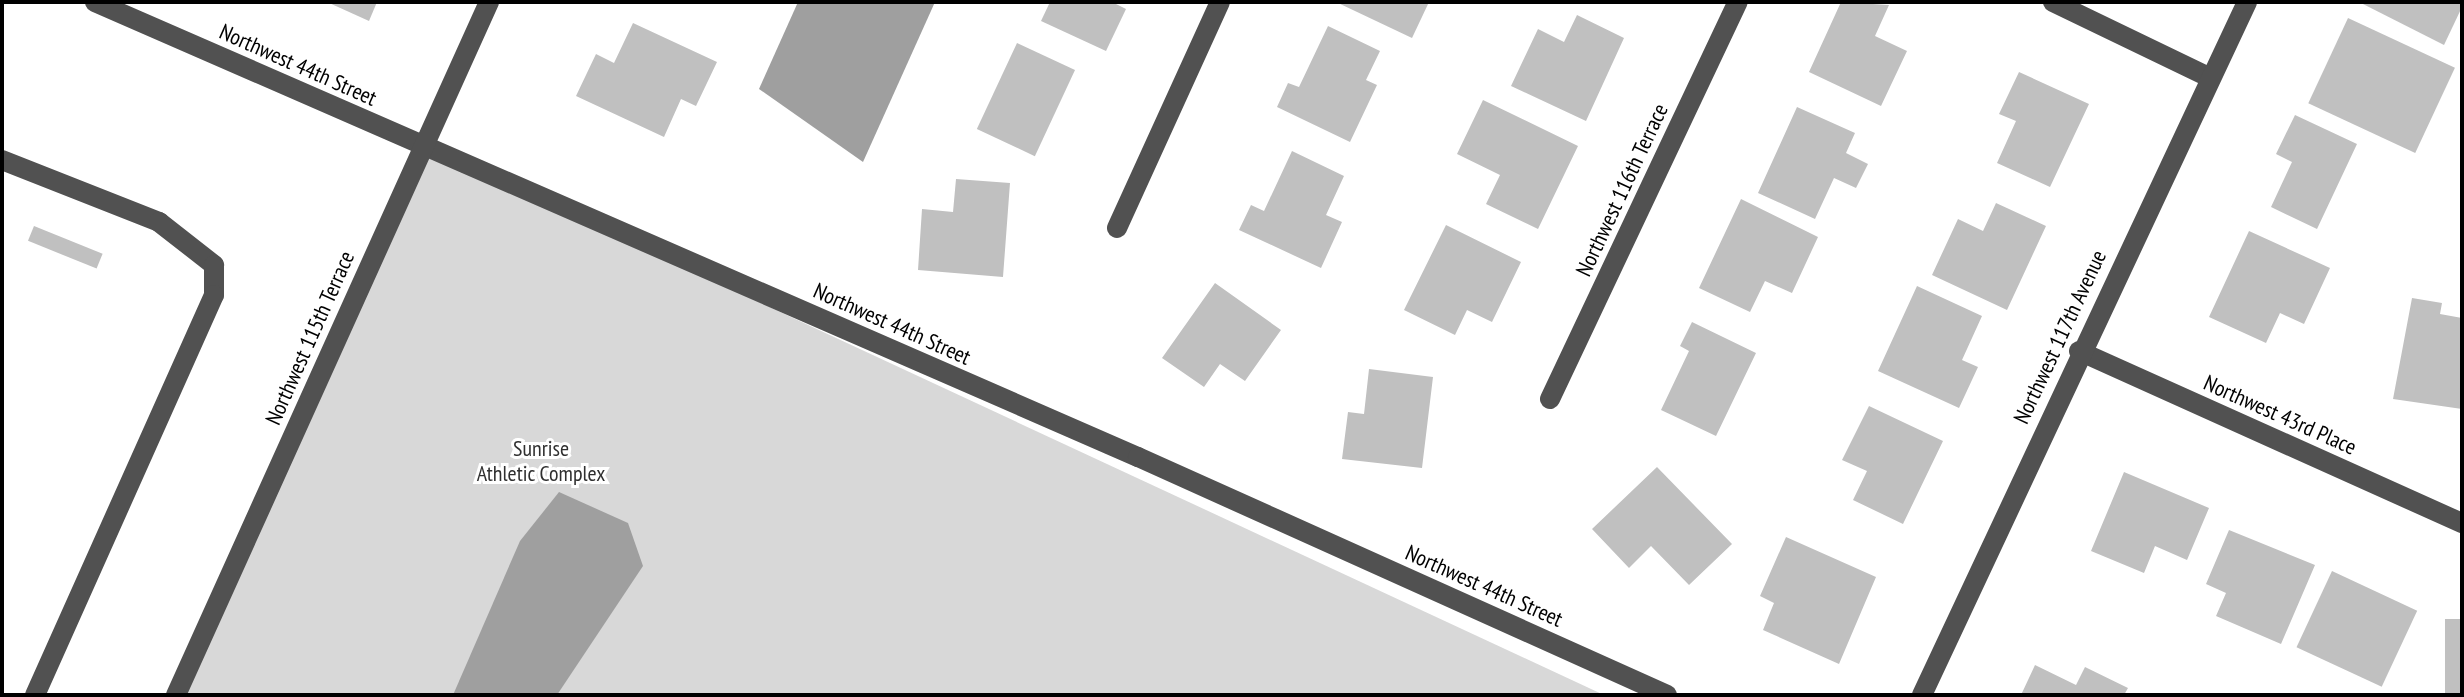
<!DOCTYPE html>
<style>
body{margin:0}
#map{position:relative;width:2464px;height:697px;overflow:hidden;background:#fff;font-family:"PT Sans Narrow",sans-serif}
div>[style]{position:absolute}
.green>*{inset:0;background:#d8d8d8}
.water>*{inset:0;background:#9f9f9f}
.building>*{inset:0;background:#c0c0c0;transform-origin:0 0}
.minor>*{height:20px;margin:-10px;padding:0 10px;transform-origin:10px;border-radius:10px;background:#515151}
span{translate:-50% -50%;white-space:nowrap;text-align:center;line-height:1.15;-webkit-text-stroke:6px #fff;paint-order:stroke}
.street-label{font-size:22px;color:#000}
.park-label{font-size:22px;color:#2f2f2f}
.frame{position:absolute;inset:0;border:4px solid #000;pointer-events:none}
</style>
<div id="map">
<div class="green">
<div style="clip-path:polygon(423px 146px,1604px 695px,181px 695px)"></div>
</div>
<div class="water">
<div style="clip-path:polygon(798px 2px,935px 2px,863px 162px,759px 89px)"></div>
<div style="clip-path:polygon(559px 492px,628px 523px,643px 566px,557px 695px,453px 695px,520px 541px)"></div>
</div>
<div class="building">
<div style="clip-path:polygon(327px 2px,377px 2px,369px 21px)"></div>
<div style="clip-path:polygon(1050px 2px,1112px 2px,1126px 9px,1106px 51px,1041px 21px)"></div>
<div style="clip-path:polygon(1336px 2px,1429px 2px,1412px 38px)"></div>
<div style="clip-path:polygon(1841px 2px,1889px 5px,1875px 36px,1907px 51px,1881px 106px,1809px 72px)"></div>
<div style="clip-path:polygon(2359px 2px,2462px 2px,2462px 7px,2444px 45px)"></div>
<div style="clip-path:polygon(1577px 15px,1624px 38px,1586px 121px,1511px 86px,1538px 29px,1564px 42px)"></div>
<div style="left:2348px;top:18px;width:118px;height:94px;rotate:25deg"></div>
<div style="clip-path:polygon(633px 23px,717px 62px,696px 106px,681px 99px,664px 137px,576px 96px,596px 54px,614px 63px)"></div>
<div style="clip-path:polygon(1328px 26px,1380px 51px,1366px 80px,1377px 85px,1350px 142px,1277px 107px,1288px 83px,1299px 87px)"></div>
<div style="left:1017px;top:43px;width:64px;height:95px;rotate:25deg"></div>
<div style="clip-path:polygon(2019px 72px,2089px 104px,2050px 187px,1997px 163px,2016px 121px,1999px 114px)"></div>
<div style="clip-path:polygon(1483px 100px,1578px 146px,1538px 229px,1486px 204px,1500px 175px,1457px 154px)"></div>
<div style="clip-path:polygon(1797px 107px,1855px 133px,1846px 153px,1868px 164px,1856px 188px,1834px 178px,1815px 219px,1758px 193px)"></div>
<div style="clip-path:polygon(2295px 115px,2357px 144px,2317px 229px,2271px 207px,2292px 162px,2276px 154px)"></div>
<div style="clip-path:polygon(1292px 151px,1344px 176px,1326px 215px,1342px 222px,1321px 268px,1239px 230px,1251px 205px,1264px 211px)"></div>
<div style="clip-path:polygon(956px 179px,1010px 183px,1003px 277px,918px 270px,922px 209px,953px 212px)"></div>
<div style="clip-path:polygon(1741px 199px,1818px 237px,1792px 293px,1765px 281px,1750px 312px,1699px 288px)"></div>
<div style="clip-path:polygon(1996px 203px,2046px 226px,2007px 310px,1932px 275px,1958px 219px,1983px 231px)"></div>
<div style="clip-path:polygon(1446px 225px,1521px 262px,1492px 322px,1467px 310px,1455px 335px,1404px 310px)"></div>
<div style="left:34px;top:226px;width:74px;height:16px;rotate:22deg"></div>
<div style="clip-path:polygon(2249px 231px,2330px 268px,2304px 324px,2280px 313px,2266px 343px,2209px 317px)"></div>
<div style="clip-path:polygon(1215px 283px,1281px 330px,1245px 381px,1220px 364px,1204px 387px,1162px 358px)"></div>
<div style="clip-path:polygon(1917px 286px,1982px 316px,1962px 360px,1978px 367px,1959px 408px,1878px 371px)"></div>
<div style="clip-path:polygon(2412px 298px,2442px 303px,2440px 314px,2462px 318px,2462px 409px,2393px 399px)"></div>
<div style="clip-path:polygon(1692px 322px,1756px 353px,1716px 436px,1661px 410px,1689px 351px,1680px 346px)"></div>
<div style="clip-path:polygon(1369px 369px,1433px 377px,1422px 468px,1342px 459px,1348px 412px,1364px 414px)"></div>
<div style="clip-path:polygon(1869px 406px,1943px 441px,1903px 524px,1853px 500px,1867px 471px,1842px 460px)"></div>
<div style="clip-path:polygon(1657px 467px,1732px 544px,1689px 585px,1651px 546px,1629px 568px,1592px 529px)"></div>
<div style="clip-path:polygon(2124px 472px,2209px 508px,2187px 560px,2155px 546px,2144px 573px,2091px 551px)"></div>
<div style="clip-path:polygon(2229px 530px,2315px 565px,2281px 644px,2216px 616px,2226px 593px,2206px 584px)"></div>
<div style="clip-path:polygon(1786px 537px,1876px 577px,1839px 664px,1763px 630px,1774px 603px,1760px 596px)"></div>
<div style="left:2332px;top:571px;width:94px;height:84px;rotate:25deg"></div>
<div style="left:2445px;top:619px;width:17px;height:76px"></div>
<div style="clip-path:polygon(2035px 665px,2076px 685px,2085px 667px,2128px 688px,2124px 695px,2021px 695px)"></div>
</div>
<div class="minor">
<div style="left:95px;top:2px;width:1138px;rotate:23.57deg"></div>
<div style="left:1138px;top:457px;width:580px;rotate:24.22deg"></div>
<div style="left:2053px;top:2px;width:175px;rotate:25.7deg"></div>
<div style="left:2px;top:160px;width:169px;rotate:21.5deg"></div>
<div style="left:159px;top:222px;width:70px;rotate:38deg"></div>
<div style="left:214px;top:265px;width:30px;rotate:90deg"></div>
<div style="left:214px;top:295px;width:438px;rotate:114.1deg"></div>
<div style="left:1117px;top:228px;width:248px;rotate:-65.5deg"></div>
<div style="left:2079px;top:351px;width:420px;rotate:24.2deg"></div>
<div style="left:1550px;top:399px;width:439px;rotate:-64.7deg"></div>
<div style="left:176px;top:695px;width:760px;rotate:-65.69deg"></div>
<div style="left:1922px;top:695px;width:765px;rotate:-64.87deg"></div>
</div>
<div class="street-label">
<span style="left:298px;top:65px;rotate:24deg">Northwest 44th Street</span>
<span style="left:1622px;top:190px;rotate:-65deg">Northwest 116th Terrace</span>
<span style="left:892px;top:324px;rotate:24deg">Northwest 44th Street</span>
<span style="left:2060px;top:337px;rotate:-65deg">Northwest 117th Avenue</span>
<span style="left:310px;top:338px;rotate:-66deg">Northwest 115th Terrace</span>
<span style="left:2280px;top:415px;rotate:24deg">Northwest 43rd Place</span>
<span style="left:1484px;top:586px;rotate:24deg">Northwest 44th Street</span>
</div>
<div class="park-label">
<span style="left:541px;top:461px">Sunrise<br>Athletic Complex</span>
</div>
<div class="frame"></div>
</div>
